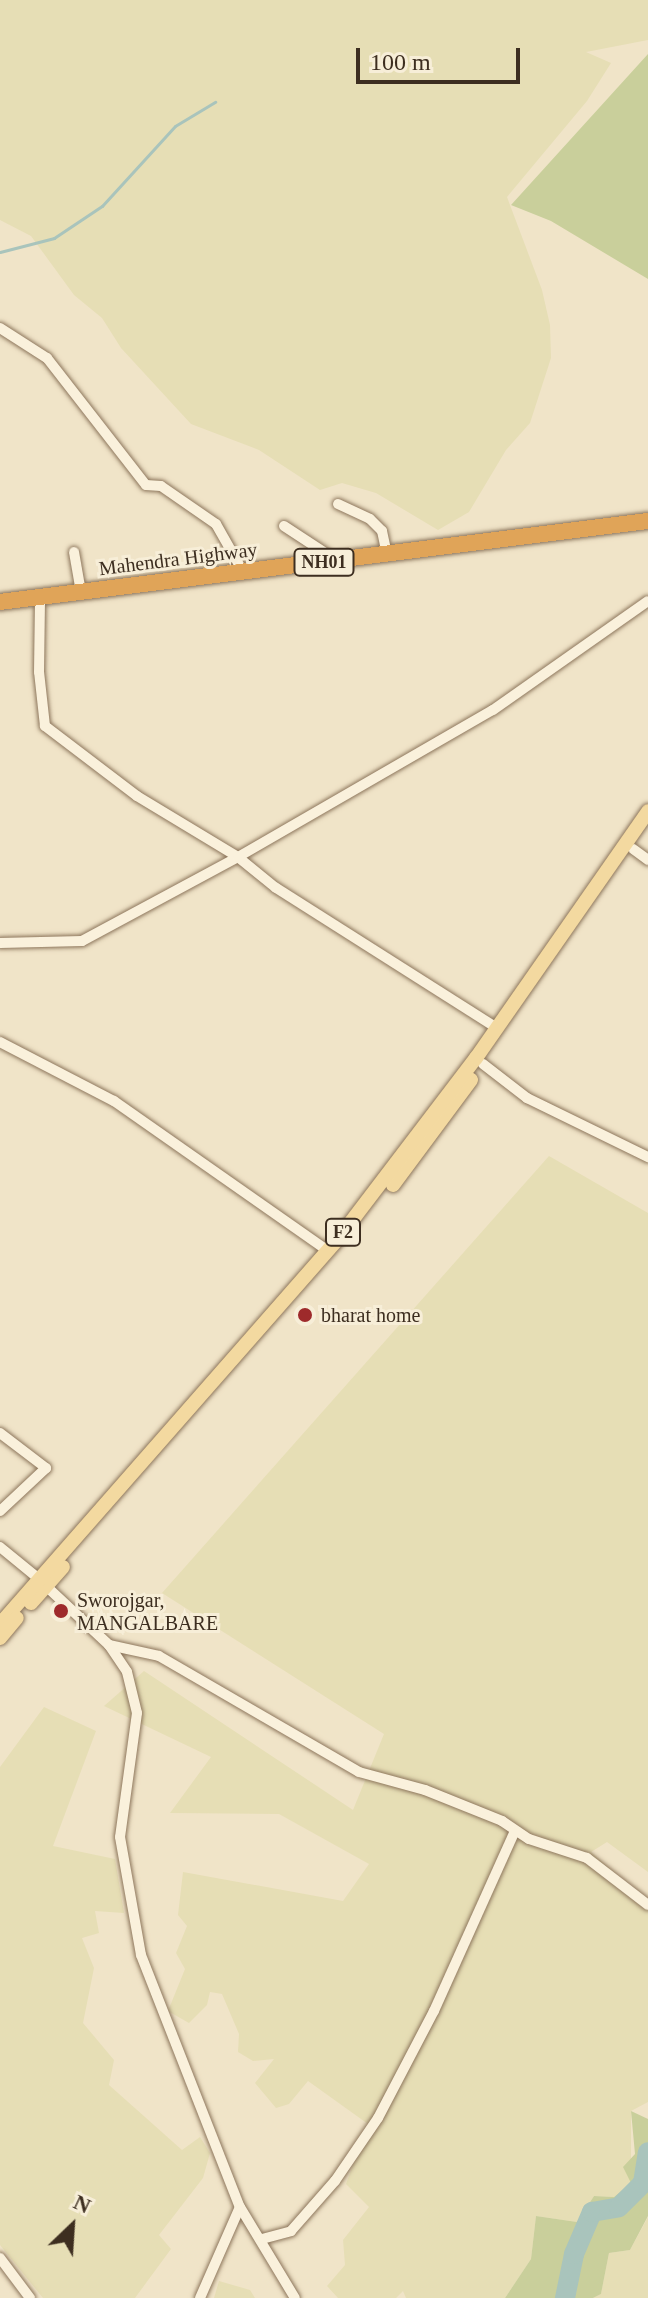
<!DOCTYPE html>
<style>
body{margin:0}
#map{position:relative;width:648px;height:2298px;overflow:hidden;background:#f0e4c8;font-family:Georgia,serif}
div>[style]{position:absolute}
.farmland>*{inset:0;background:#e6deb5}
.green>*{inset:0;background:#c9cf9b}
.stream>*{height:3px;margin:-1.5px;padding:0 1.5px;transform-origin:1.5px;border-radius:1.5px;background:#a9c4bc}
.river>*{height:20px;margin:-10px;padding:0 10px;transform-origin:10px;border-radius:10px;background:#a9c4bc}
.roads{filter:drop-shadow(0 0 2px #8d765c) drop-shadow(0 0 2px #8d765c)}
.minor>*{height:10px;margin:-5px;padding:0 5px;transform-origin:5px;border-radius:5px;background:#faf1dc}
.major>*{height:14px;margin:-7px;padding:0 7px;transform-origin:7px;border-radius:7px;background:#f3d9a0}
.highway>*{height:16px;margin:-8px;padding:0 8px;transform-origin:8px;border-radius:8px;background:#e0a458}
.dots>*{width:22px;height:22px;translate:-50% -50%;box-sizing:border-box;border:4px solid #f7eed8;border-radius:50%}
span{translate:-50% -50%;white-space:nowrap;text-align:center;line-height:1.15;-webkit-text-stroke:6px #f7eed8;paint-order:stroke}
.shield-label span{padding:2px 6px;background:#f7eed8;border:2px solid;border-radius:6px;-webkit-text-stroke-width:0}
.shield-label{font-size:18px;color:#3d2e20;font-weight:700}
.street-label{font-size:20px;color:#3d2e20}
.poi-label{font-size:20px;color:#3d2e20}
.left{translate:0 -50%;text-align:left}
.north{position:absolute;left:32px;top:2186px;width:80px;height:80px;-webkit-text-stroke:6px #f7eed8;paint-order:stroke;rotate:25deg;font-size:22px;font-weight:700;line-height:32px;text-align:center;color:#3d2e20}
.north::after{content:'';display:block;margin:auto;width:28px;height:36px;background:#3d2e20;clip-path:polygon(50% 0,100% 100%,50% 72%,0 100%)}
.scale{position:absolute;left:356px;top:48px;width:164px;height:36px;box-sizing:border-box;border:4px solid #3d2e20;border-top:0;padding-left:10px;font-size:24px;line-height:28px;white-space:nowrap;color:#3d2e20;-webkit-text-stroke:6px #f7eed8;paint-order:stroke}
</style>
<div id="map">
<div class="farmland">
<div style="clip-path:polygon(0 0,648px 0,648px 40px,586px 52px,611px 63px,587px 101px,507px 197px,542px 290px,550px 325px,551px 358px,530px 423px,506px 450px,469px 512px,438px 530px,376px 493px,342px 483px,320px 490px,259px 450px,191px 424px,121px 348px,102px 318px,74px 295px,31px 236px,0 220px)"></div>
<div style="clip-path:polygon(549px 1156px,648px 1213px,648px 1872px,607px 1842px,591px 1852px,648px 1902px,648px 2102px,631px 2111px,631px 2183px,614px 2197px,594px 2196px,577px 2222px,536px 2216px,531px 2259px,505px 2298px,406px 2298px,403px 2291px,396px 2298px,338px 2298px,327px 2286px,345px 2265px,343px 2240px,369px 2207px,346px 2184px,368px 2124px,308px 2081px,289px 2104px,276px 2108px,255px 2083px,274px 2059px,253px 2061px,238px 2052px,239px 2034px,222px 1994px,210px 1992px,207px 2005px,189px 2023px,168px 2011px,185px 1969px,176px 1953px,187px 1926px,178px 1915px,183px 1872px,343px 1901px,369px 1864px,279px 1814px,170px 1813px,211px 1757px,104px 1706px,144px 1671px,353px 1810px,384px 1734px,162px 1593px)"></div>
<div style="clip-path:polygon(44px 1707px,96px 1731px,53px 1846px,115px 1859px,124px 1913px,95px 1911px,99px 1933px,82px 1938px,94px 1968px,83px 2023px,114px 2060px,109px 2085px,182px 2150px,200px 2137px,210px 2153px,203px 2178px,159px 2235px,171px 2249px,135px 2298px,43px 2298px,0 2245px,0 1767px)"></div>
<div style="clip-path:polygon(648px 2217px,648px 2298px,593px 2298px,601px 2294px,609px 2253px,630px 2250px)"></div>
<div style="clip-path:polygon(219px 2281px,250px 2290px,255px 2298px,214px 2298px)"></div>
</div>
<div class="green">
<div style="clip-path:polygon(648px 54px,648px 279px,551px 221px,511px 205px)"></div>
<div style="clip-path:polygon(631px 2111px,648px 2119px,648px 2216px,630px 2250px,609px 2253px,601px 2294px,593px 2298px,505px 2298px,531px 2259px,536px 2216px,577px 2222px,594px 2196px,614px 2197px,631px 2183px,623px 2167px,635px 2154px)"></div>
</div>
<div class="stream">
<div style="left:0;top:252px;width:56px;rotate:-14.5deg"></div>
<div style="left:54px;top:238px;width:58px;rotate:-33.7deg"></div>
<div style="left:102px;top:206px;width:108px;rotate:-47.6deg"></div>
<div style="left:175px;top:126px;width:47px;rotate:-31deg"></div>
</div>
<div class="river">
<div style="left:565px;top:2298px;width:45px;rotate:-78.4deg"></div>
<div style="left:574px;top:2254px;width:46px;rotate:-66.8deg"></div>
<div style="left:592px;top:2212px;width:27px;rotate:-10deg"></div>
<div style="left:619px;top:2207px;width:34px;rotate:-45deg"></div>
<div style="left:643px;top:2183px;width:31px;rotate:-81deg"></div>
</div>
<div class="roads">
<div class="minor">
<div style="left:0;top:328px;width:56px;rotate:32.6deg"></div>
<div style="left:47px;top:358px;width:161px;rotate:52.1deg"></div>
<div style="left:146px;top:485px;width:15px;rotate:4deg"></div>
<div style="left:161px;top:486px;width:67px;rotate:34.6deg"></div>
<div style="left:216px;top:524px;width:53px;rotate:60.5deg"></div>
<div style="left:338px;top:504px;width:35px;rotate:25deg"></div>
<div style="left:370px;top:519px;width:17px;rotate:45deg"></div>
<div style="left:382px;top:531px;width:24px;rotate:78deg"></div>
<div style="left:284px;top:526px;width:62px;rotate:33.2deg"></div>
<div style="left:74px;top:552px;width:41px;rotate:80.1deg"></div>
<div style="left:633px;top:849px;width:19px;rotate:36deg"></div>
<div style="left:0;top:943px;width:82px;rotate:-1.4deg"></div>
<div style="left:82px;top:941px;width:177px;rotate:-28.3deg"></div>
<div style="left:238px;top:857px;width:118px;rotate:-148.9deg"></div>
<div style="left:137px;top:796px;width:116px;rotate:-142.7deg"></div>
<div style="left:45px;top:726px;width:54px;rotate:-96.3deg"></div>
<div style="left:39px;top:672px;width:75px;rotate:-89.2deg"></div>
<div style="left:497px;top:1028px;width:262px;rotate:-147.6deg"></div>
<div style="left:276px;top:888px;width:49px;rotate:-140.8deg"></div>
<div style="left:238px;top:857px;width:294px;rotate:-30deg"></div>
<div style="left:493px;top:710px;width:189px;rotate:-35.1deg"></div>
<div style="left:0;top:1042px;width:128px;rotate:27.4deg"></div>
<div style="left:114px;top:1101px;width:261px;rotate:35deg"></div>
<div style="left:483px;top:1064px;width:56px;rotate:37.7deg"></div>
<div style="left:527px;top:1098px;width:135px;rotate:26deg"></div>
<div style="left:0;top:1433px;width:58px;rotate:37.3deg"></div>
<div style="left:46px;top:1468px;width:63px;rotate:136.9deg"></div>
<div style="left:0;top:1547px;width:50px;rotate:39.4deg"></div>
<div style="left:46px;top:1586px;width:86px;rotate:43.1deg"></div>
<div style="left:109px;top:1645px;width:32px;rotate:56deg"></div>
<div style="left:127px;top:1672px;width:42px;rotate:76.3deg"></div>
<div style="left:137px;top:1713px;width:125px;rotate:97.8deg"></div>
<div style="left:120px;top:1837px;width:120px;rotate:79.9deg"></div>
<div style="left:141px;top:1955px;width:271px;rotate:68.6deg"></div>
<div style="left:240px;top:2207px;width:106px;rotate:58.9deg"></div>
<div style="left:109px;top:1645px;width:51px;rotate:12.4deg"></div>
<div style="left:159px;top:1656px;width:231px;rotate:30.1deg"></div>
<div style="left:359px;top:1772px;width:68px;rotate:15.3deg"></div>
<div style="left:425px;top:1790px;width:83px;rotate:21.9deg"></div>
<div style="left:502px;top:1821px;width:32px;rotate:34deg"></div>
<div style="left:529px;top:1839px;width:61px;rotate:18.1deg"></div>
<div style="left:587px;top:1858px;width:77px;rotate:37.6deg"></div>
<div style="left:262px;top:2239px;width:30px;rotate:-15deg"></div>
<div style="left:291px;top:2231px;width:67px;rotate:-48.7deg"></div>
<div style="left:335px;top:2181px;width:76px;rotate:-55.7deg"></div>
<div style="left:378px;top:2118px;width:121px;rotate:-62.4deg"></div>
<div style="left:434px;top:2011px;width:197px;rotate:-65.8deg"></div>
<div style="left:0;top:2258px;width:50px;rotate:53.1deg"></div>
<div style="left:200px;top:2298px;width:99px;rotate:-66.3deg"></div>
</div>
<div class="major">
<div style="left:393px;top:1185px;width:131px;rotate:-53.4deg"></div>
<div style="left:31px;top:1603px;width:48px;rotate:-48.4deg"></div>
<div style="left:0;top:1624px;width:512px;rotate:-48.72deg"></div>
<div style="left:338px;top:1239px;width:228px;rotate:-52.7deg"></div>
<div style="left:476px;top:1058px;width:301px;rotate:-55.1deg"></div>
<div style="left:0;top:1638px;width:26px;rotate:-50deg"></div>
</div>
<div class="highway">
<div style="left:0;top:602px;width:653px;rotate:-7.13deg"></div>
</div>
</div>
<div class="dots">
<div style="left:305px;top:1315px;background:#9e2a2b"></div>
<div style="left:61px;top:1611px;background:#9e2a2b"></div>
</div>
<div class="shield-label">
<span style="left:324px;top:562px">NH01</span>
<span style="left:343px;top:1232px">F2</span>
</div>
<div class="street-label">
<span style="left:178px;top:559px;rotate:-7deg">Mahendra Highway</span>
</div>
<div class="poi-label">
<span class="left" style="left:321px;top:1315px">bharat home</span>
<span class="left" style="left:77px;top:1612px">Sworojgar,<br>MANGALBARE</span>
</div>
<div class="north">N</div>
<div class="scale">100 m</div>
</div>
